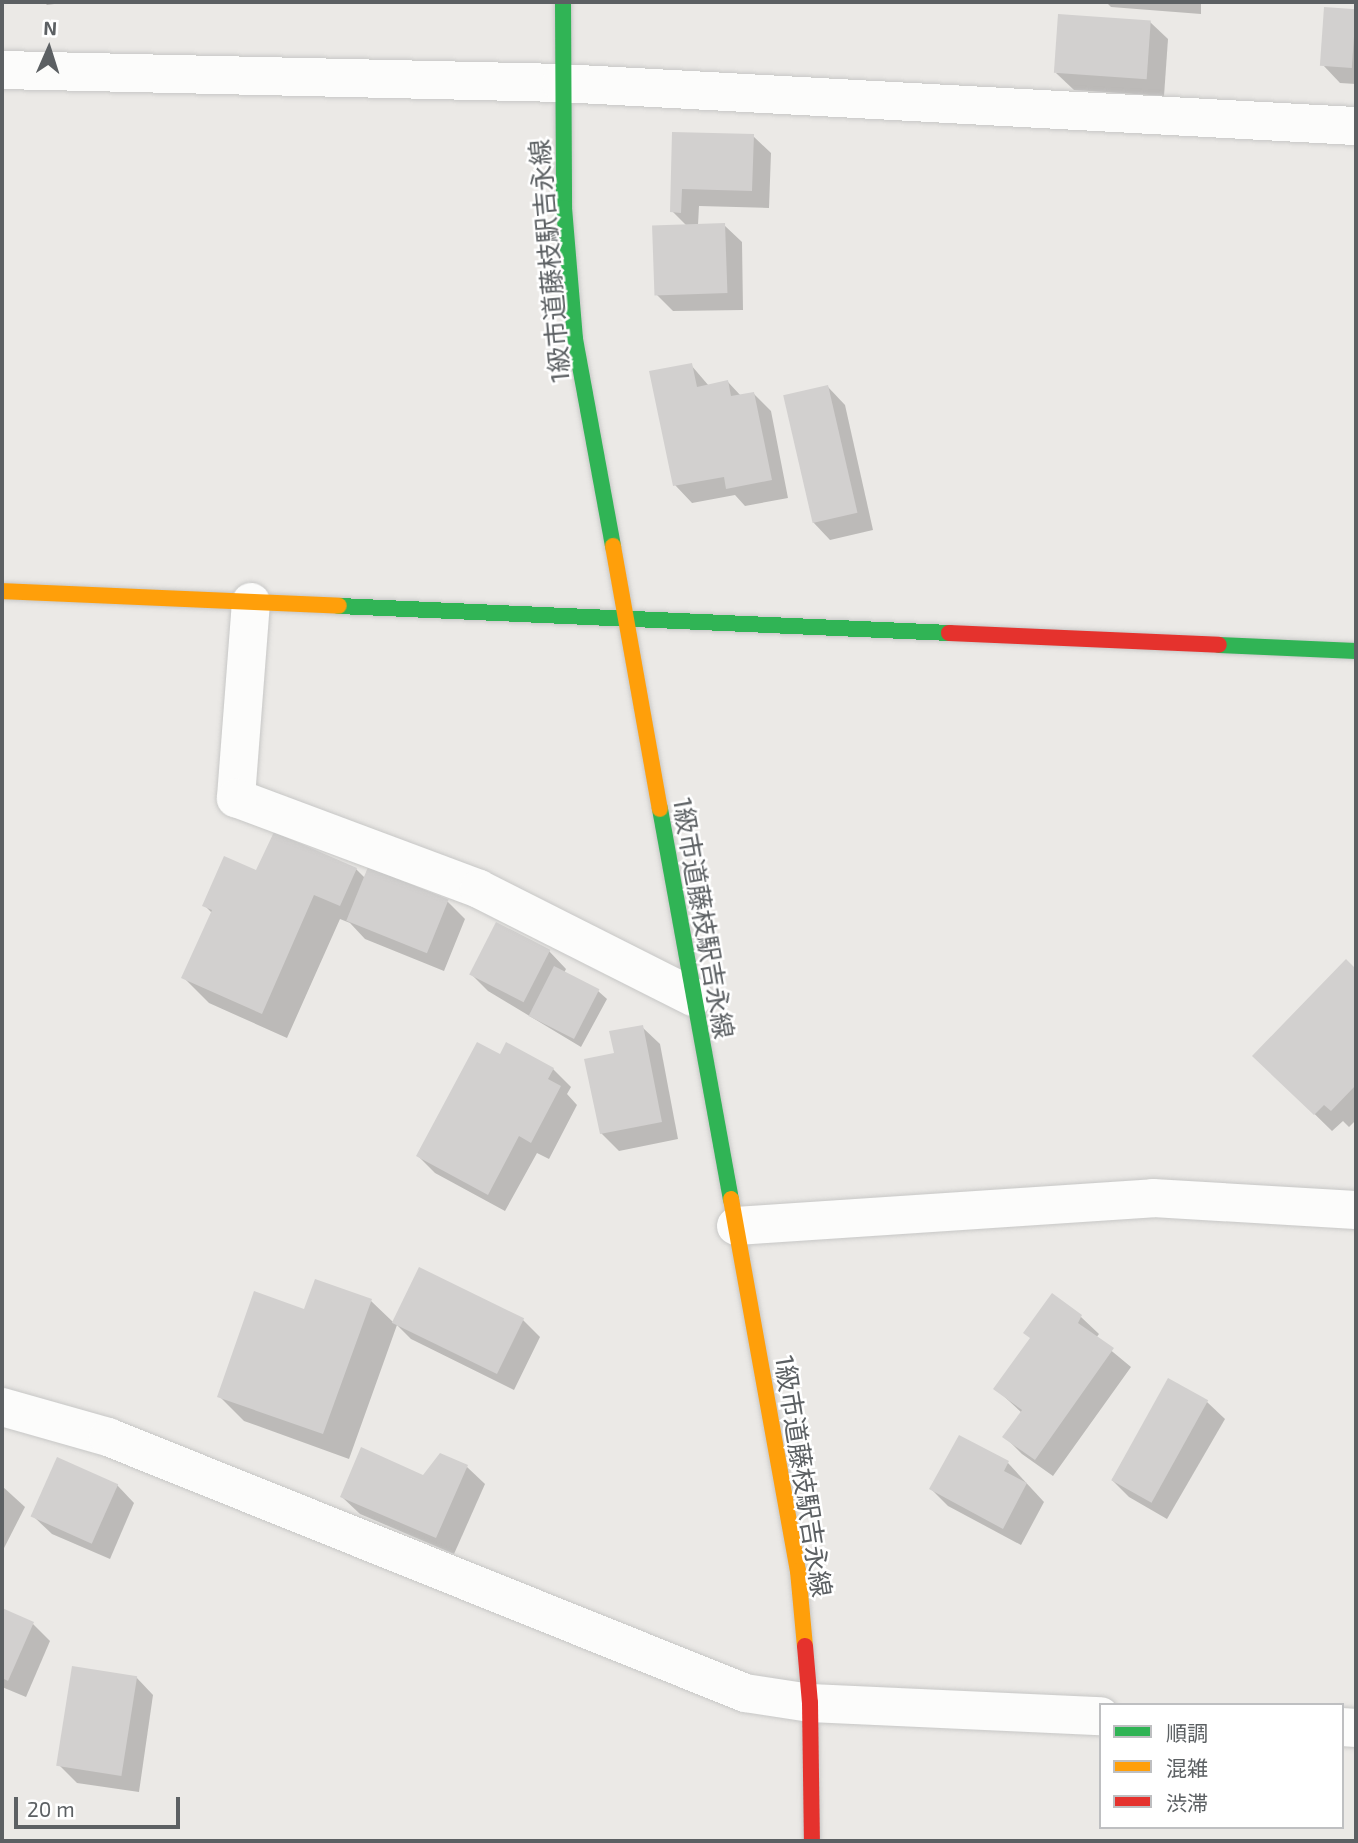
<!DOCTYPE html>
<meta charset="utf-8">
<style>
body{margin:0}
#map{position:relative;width:1358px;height:1843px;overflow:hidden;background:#ebe9e6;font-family:"Exo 2","Noto Sans JP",sans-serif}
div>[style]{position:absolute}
.shadow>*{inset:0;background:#0003}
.building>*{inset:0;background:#d2d0cf;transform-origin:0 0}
.roads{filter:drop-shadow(0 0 2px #c7c7c6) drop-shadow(0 0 2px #c7c7c6)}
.street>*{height:38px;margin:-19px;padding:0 19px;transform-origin:19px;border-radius:19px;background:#fcfcfb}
.fast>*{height:16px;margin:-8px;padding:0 8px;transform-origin:8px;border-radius:8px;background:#30b455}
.slow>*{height:16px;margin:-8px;padding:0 8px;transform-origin:8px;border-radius:8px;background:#ff9f0a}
.jam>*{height:16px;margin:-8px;padding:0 8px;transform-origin:8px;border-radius:8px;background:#e5322d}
span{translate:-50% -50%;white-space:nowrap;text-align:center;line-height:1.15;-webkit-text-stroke:5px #fff;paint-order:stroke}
.street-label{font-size:26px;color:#5c6063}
.frame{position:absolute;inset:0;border:4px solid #5c6063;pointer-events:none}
.legend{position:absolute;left:1099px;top:1703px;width:245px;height:126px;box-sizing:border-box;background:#fff;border:2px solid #bebfc1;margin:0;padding:9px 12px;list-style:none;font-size:21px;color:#5c6063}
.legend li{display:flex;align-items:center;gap:14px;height:35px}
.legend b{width:35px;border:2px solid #bebfc1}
.north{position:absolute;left:14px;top:14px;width:70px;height:70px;-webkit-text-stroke:5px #fff;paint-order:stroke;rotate:3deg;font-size:19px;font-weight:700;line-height:28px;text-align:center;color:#5c6063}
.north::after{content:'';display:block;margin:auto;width:24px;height:32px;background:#5c6063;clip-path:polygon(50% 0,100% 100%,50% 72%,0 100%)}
.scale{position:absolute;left:14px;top:1797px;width:166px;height:32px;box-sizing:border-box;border:4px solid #5c6063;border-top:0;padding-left:9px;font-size:21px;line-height:24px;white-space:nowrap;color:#5c6063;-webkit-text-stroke:5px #fff;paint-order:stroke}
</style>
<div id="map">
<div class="shadow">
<div style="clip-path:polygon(44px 2px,69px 2px,47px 5px)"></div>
<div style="clip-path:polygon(1106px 2px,1201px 2px,1201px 14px,1111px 7px)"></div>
<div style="clip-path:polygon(1326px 9px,1356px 11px,1356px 84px,1340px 83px,1323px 65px)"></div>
<div style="clip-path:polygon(1150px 22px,1168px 39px,1164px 96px,1074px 90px,1056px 73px)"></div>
<div style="clip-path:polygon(674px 134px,753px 136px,771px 153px,769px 208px,699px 206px,698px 225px,724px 225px,742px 242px,743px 310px,673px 311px,655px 293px,686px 225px,672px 211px)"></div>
<div style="clip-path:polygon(691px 365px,709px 386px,728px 382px,741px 396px,754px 394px,771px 411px,788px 498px,745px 506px,735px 495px,692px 503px,675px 485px)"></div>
<div style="clip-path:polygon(828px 387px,845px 405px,873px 530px,830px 540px,813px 522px)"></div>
<div style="clip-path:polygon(356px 869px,366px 879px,448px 902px,465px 919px,444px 971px,365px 939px,350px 923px,340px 919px,287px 1038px,209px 1003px,184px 978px,212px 913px,204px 905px,257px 872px)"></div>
<div style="clip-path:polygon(549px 951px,566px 969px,564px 973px,598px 991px,607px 999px,581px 1047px,488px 991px,471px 974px)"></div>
<div style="clip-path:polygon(1346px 962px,1356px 971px,1356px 1120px,1349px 1127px,1343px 1121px,1332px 1131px,1255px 1056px)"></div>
<div style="clip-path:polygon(642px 1027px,660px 1044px,678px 1139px,619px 1151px,601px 1133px)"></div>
<div style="clip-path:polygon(507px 1045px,553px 1069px,571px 1087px,567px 1094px,577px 1105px,549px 1159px,537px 1153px,505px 1211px,435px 1173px,418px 1156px,501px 1057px)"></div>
<div style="clip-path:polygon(316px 1281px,371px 1301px,393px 1322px,523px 1320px,540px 1337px,514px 1390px,411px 1339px,397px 1325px,349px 1459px,244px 1421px,219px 1396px,305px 1311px)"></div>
<div style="clip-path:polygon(1052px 1295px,1081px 1317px,1099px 1334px,1096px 1338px,1131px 1367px,1053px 1476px,1022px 1454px,1005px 1437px,1022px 1413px,996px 1389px,1031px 1338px)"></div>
<div style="clip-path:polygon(1169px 1380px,1207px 1402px,1225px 1419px,1167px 1519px,1129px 1497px,1112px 1480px)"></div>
<div style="clip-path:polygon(1008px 1463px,1044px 1502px,1021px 1545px,948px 1506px,931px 1489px)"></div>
<div style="clip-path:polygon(467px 1467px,485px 1484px,454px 1554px,360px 1514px,342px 1497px)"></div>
<div style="clip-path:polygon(117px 1485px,134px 1503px,110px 1559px,52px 1534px,34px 1517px)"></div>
<div style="clip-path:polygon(2px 1486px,25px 1507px,2px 1552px)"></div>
<div style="clip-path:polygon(2px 1610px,33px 1624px,50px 1641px,26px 1697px,2px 1687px)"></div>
<div style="clip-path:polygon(136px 1677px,153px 1695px,139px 1792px,77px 1783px,59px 1765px)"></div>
</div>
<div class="building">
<div style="left:1324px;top:7px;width:32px;height:59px;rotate:4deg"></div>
<div style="left:1058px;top:14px;width:93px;height:59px;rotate:4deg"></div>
<div style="clip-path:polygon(672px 132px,754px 134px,752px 191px,682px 189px,681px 213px,670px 212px)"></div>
<div style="left:725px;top:223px;width:70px;height:73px;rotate:88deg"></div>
<div style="clip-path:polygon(692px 363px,697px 387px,728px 380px,731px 396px,754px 392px,772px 480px,726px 489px,724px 477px,673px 486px,649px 371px)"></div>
<div style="left:828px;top:385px;width:131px;height:46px;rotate:77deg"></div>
<div style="clip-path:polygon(274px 832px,357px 868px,340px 906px,314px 895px,262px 1014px,181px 978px,212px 910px,202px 906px,224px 856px,256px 870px)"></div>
<div style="left:368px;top:867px;width:87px;height:58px;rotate:22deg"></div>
<div style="left:496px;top:922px;width:61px;height:59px;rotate:27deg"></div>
<div style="clip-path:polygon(1346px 959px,1356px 969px,1356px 1085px,1331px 1111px,1324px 1105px,1314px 1115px,1252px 1056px)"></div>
<div style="left:554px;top:966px;width:51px;height:56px;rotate:27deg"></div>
<div style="clip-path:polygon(643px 1025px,662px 1122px,600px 1134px,584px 1059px,614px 1053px,609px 1031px)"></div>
<div style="clip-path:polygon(477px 1042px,500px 1054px,506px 1042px,554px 1068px,548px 1079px,561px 1086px,531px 1143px,519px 1136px,488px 1195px,416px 1156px)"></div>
<div style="left:419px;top:1267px;width:117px;height:62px;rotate:26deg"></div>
<div style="clip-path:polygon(315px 1279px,372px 1299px,323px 1434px,217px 1397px,254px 1291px,304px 1309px)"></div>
<div style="clip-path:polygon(1052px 1293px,1082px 1315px,1078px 1323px,1114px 1348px,1035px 1460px,1002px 1437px,1022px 1410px,993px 1389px,1030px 1338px,1023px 1333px)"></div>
<div style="left:1168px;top:1378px;width:46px;height:117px;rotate:29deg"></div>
<div style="clip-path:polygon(959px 1435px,1009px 1461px,1004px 1471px,1027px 1483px,1003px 1529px,929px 1489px)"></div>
<div style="clip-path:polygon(361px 1447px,423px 1475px,440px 1453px,468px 1465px,436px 1538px,340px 1497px)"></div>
<div style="left:57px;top:1457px;width:67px;height:65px;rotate:24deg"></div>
<div style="clip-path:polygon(2px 1608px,34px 1622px,8px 1681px,2px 1678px)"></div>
<div style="left:72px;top:1666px;width:66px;height:101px;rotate:9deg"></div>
</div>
<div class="roads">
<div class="street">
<div style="left:2px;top:70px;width:559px;rotate:1.33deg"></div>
<div style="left:561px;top:83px;width:796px;rotate:3.1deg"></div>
<div style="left:251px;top:602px;width:197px;rotate:94.4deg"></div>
<div style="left:236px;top:798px;width:259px;rotate:20.5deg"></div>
<div style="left:479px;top:889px;width:240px;rotate:26.8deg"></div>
<div style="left:736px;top:1226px;width:418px;rotate:-3.8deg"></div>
<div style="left:1153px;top:1198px;width:203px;rotate:3.4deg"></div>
<div style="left:2px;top:1407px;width:110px;rotate:15.8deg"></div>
<div style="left:108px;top:1437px;width:687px;rotate:21.89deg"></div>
<div style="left:745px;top:1693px;width:66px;rotate:8.7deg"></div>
<div style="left:810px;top:1703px;width:291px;rotate:2.6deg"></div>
<div style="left:1342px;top:1727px;width:14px;rotate:4deg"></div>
</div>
<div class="fast">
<div style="left:563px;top:2px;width:206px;rotate:89.7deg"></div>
<div style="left:564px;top:208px;width:131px;rotate:85.2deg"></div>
<div style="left:575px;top:339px;width:210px;rotate:79.6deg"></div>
<div style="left:339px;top:606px;width:611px;rotate:2.53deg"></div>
<div style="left:1219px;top:645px;width:137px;rotate:2.5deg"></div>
<div style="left:660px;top:809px;width:396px;rotate:79.7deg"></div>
</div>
<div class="slow">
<div style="left:613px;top:546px;width:267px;rotate:79.9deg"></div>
<div style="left:2px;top:591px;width:337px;rotate:2.5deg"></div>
<div style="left:731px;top:1199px;width:378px;rotate:79.8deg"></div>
<div style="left:798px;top:1571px;width:75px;rotate:84.7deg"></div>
</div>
<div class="jam">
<div style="left:949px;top:633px;width:270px;rotate:2.5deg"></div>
<div style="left:805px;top:1646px;width:57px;rotate:85deg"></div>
<div style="left:810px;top:1703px;width:138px;rotate:89.2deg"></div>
</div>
</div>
<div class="street-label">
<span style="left:549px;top:261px;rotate:-95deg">1級市道藤枝駅吉永線</span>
<span style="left:704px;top:918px;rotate:80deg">1級市道藤枝駅吉永線</span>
<span style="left:804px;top:1476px;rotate:81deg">1級市道藤枝駅吉永線</span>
</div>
<div class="frame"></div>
<ul class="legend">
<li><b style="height:9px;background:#30b455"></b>順調</li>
<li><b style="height:9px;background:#ff9f0a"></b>混雑</li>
<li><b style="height:9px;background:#e5322d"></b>渋滞</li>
</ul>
<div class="north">N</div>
<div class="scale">20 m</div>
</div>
